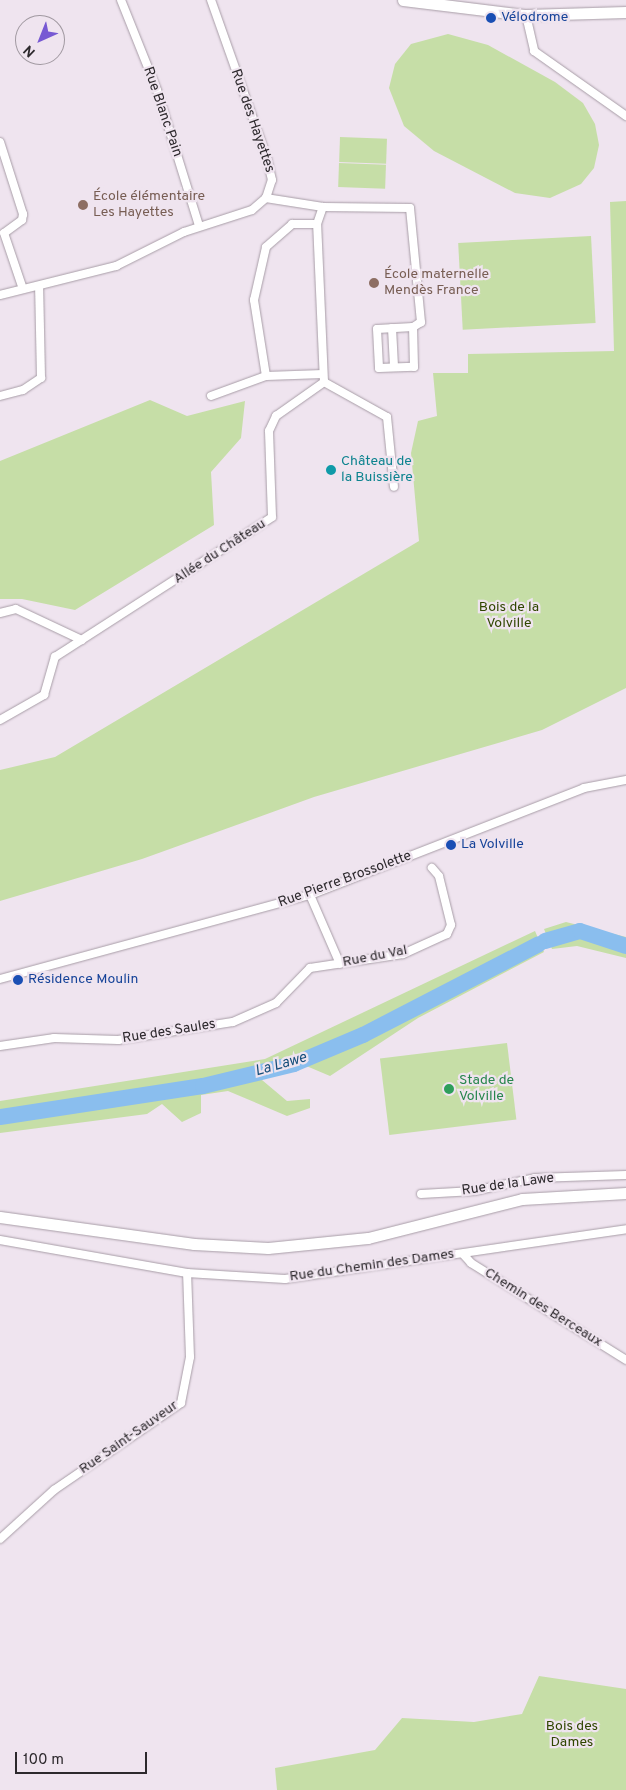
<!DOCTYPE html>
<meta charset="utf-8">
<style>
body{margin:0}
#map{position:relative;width:626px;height:1790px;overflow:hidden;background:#efe4ef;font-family:Overpass,sans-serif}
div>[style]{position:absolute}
.green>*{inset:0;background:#c6dea7;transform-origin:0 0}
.river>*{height:16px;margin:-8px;padding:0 8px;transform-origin:8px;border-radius:8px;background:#8abeee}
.roads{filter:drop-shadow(0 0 1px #a89da7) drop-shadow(0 0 1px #a89da7)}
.street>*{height:8px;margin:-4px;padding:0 4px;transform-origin:4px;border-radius:4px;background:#fff}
.secondary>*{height:11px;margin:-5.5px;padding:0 5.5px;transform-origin:5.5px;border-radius:5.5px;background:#fff}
.dots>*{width:14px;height:14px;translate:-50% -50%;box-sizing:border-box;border:2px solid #efe4ef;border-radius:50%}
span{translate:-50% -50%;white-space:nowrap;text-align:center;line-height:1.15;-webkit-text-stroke:4.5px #efe4ef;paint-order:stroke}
.transit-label{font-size:14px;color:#164399}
.left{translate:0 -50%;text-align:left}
.street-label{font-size:14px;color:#2d292d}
.education-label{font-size:14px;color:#785e54}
.culture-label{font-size:14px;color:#0d838f}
.park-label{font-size:14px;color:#304600}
.leisure-label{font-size:14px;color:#27864d}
.water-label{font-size:15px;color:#154e7b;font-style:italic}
.north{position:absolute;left:15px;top:15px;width:50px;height:50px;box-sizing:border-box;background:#efe4ef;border:1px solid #a199a1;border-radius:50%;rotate:224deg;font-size:14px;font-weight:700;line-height:20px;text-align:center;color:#2d292d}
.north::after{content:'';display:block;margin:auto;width:18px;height:22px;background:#7759d3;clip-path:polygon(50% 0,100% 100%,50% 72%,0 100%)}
.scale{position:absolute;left:15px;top:1752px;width:132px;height:22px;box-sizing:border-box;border:2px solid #2d292d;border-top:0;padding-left:6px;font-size:15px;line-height:18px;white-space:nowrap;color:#2d292d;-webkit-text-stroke:4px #efe4ef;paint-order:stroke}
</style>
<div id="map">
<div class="green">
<div style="clip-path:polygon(448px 34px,488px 45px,555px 82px,583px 103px,595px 124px,599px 145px,594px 168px,581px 184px,550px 198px,515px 193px,434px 151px,404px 126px,389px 88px,395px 64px,411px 44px)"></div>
<div style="left:340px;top:137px;width:47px;height:25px;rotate:2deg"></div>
<div style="left:339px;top:163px;width:47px;height:24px;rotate:2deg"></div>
<div style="clip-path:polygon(626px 201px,626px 688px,542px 730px,314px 797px,142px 859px,0 901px,0 770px,55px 757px,419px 541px,411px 453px,418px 421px,437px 416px,433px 373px,468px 373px,468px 354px,614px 351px,610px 202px)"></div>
<div style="left:591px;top:236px;width:87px;height:133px;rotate:87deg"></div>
<div style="clip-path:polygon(150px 400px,187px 416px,245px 401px,241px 438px,211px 472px,214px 525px,75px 610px,22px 599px,0 599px,0 461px)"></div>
<div style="clip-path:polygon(566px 922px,626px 937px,626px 958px,577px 946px,552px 949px,544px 929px)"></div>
<div style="clip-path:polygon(535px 931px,544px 952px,418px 1018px,330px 1076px,304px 1065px,273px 1072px,262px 1080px,287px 1101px,310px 1099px,310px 1108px,287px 1116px,228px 1091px,201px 1095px,201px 1113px,182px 1122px,162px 1104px,147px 1114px,0 1133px,0 1101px,265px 1059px)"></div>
<div style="left:507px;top:1043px;width:77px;height:128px;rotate:83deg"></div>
<div style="clip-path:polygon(539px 1676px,626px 1689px,626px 1790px,277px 1790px,275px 1768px,375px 1750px,402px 1718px,474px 1722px,522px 1714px)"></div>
</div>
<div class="river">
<div style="left:545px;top:941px;width:36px;rotate:-16deg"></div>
<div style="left:580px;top:931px;width:48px;rotate:18.1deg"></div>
<div style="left:0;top:1117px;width:205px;rotate:-8.7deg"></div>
<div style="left:203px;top:1086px;width:94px;rotate:-13.6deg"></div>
<div style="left:294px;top:1064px;width:75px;rotate:-22.8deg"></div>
<div style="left:363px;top:1035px;width:198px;rotate:-27.3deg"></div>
</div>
<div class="roads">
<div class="street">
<div style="left:121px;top:0;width:97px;rotate:68.2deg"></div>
<div style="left:157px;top:90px;width:142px;rotate:72.8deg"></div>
<div style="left:526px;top:15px;width:37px;rotate:77deg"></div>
<div style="left:534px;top:51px;width:113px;rotate:35.2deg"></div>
<div style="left:0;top:142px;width:76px;rotate:72.3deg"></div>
<div style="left:23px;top:214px;width:6px;rotate:99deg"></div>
<div style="left:22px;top:220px;width:22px;rotate:144deg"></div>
<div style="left:4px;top:233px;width:59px;rotate:71.3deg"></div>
<div style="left:323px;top:207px;width:87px;rotate:0.7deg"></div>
<div style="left:410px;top:208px;width:115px;rotate:84.5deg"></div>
<div style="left:421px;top:322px;width:9px;rotate:148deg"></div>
<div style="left:413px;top:327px;width:36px;rotate:177deg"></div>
<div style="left:377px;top:329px;width:39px;rotate:87deg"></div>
<div style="left:379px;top:368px;width:35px;rotate:-2deg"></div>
<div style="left:414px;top:367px;width:40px;rotate:-91.4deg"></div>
<div style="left:0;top:295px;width:120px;rotate:-14deg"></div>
<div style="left:116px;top:266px;width:76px;rotate:-26.6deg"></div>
<div style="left:184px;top:232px;width:71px;rotate:-17.9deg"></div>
<div style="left:252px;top:210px;width:18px;rotate:-41deg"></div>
<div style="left:266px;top:198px;width:19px;rotate:-72deg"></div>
<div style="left:272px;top:180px;width:23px;rotate:-103deg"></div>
<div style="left:267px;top:158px;width:168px;rotate:-109.5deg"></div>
<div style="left:392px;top:328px;width:39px;rotate:87deg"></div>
<div style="left:266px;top:376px;width:77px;rotate:-99deg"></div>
<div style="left:254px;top:300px;width:54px;rotate:-77.2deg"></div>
<div style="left:266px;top:247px;width:35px;rotate:-41deg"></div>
<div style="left:292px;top:224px;width:25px"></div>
<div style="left:324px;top:382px;width:72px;rotate:29.1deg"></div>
<div style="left:387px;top:417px;width:70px;rotate:84.3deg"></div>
<div style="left:0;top:396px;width:24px;rotate:-15deg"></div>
<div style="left:23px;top:390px;width:22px;rotate:-34deg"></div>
<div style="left:41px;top:378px;width:92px;rotate:-91.2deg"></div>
<div style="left:211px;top:396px;width:59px;rotate:-20deg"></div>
<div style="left:266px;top:376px;width:57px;rotate:-2deg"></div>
<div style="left:0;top:613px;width:16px;rotate:-14deg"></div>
<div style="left:16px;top:609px;width:73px;rotate:25.2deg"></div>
<div style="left:0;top:720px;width:51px;rotate:-29.6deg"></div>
<div style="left:44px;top:695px;width:40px;rotate:-74deg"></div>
<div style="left:55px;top:657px;width:258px;rotate:-32.8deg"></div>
<div style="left:272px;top:517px;width:86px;rotate:-92deg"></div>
<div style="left:269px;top:431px;width:17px;rotate:-65deg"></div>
<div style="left:276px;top:416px;width:59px;rotate:-35.3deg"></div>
<div style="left:324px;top:382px;width:158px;rotate:-92.5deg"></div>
<div style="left:317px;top:224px;width:18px;rotate:-71deg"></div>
<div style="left:323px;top:207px;width:58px;rotate:-171deg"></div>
<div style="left:310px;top:895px;width:75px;rotate:66.5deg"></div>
<div style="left:0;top:979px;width:321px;rotate:-15.2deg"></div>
<div style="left:310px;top:895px;width:294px;rotate:-21.3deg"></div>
<div style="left:584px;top:788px;width:43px;rotate:-10.8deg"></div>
<div style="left:0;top:1046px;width:55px;rotate:-8.4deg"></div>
<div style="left:54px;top:1038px;width:64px;rotate:1.8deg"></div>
<div style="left:118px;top:1040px;width:116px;rotate:-8.9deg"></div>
<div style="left:233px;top:1022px;width:47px;rotate:-23.8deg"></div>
<div style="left:276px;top:1003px;width:49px;rotate:-45.8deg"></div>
<div style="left:310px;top:968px;width:94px;rotate:-8.6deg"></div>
<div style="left:403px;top:954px;width:48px;rotate:-24.4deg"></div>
<div style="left:447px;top:934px;width:10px;rotate:-66deg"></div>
<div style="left:451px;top:925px;width:50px;rotate:-103.8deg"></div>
<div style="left:439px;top:876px;width:11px;rotate:-131deg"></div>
<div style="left:421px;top:1194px;width:53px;rotate:-3.2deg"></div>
<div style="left:474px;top:1191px;width:62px;rotate:-12deg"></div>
<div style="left:535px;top:1178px;width:91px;rotate:-1.9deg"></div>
<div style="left:0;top:1240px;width:190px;rotate:10deg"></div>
<div style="left:187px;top:1273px;width:98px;rotate:3.5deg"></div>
<div style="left:285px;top:1279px;width:345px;rotate:-8.3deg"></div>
<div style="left:463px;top:1254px;width:12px;rotate:48deg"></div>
<div style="left:471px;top:1263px;width:183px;rotate:32deg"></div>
<div style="left:0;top:1539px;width:73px;rotate:-42.2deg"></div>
<div style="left:54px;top:1490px;width:154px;rotate:-34.4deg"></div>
<div style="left:181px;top:1403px;width:47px;rotate:-78.9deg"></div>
<div style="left:190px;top:1357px;width:84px;rotate:-92deg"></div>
</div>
<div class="secondary">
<div style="left:403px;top:0;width:124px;rotate:7deg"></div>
<div style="left:526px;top:15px;width:100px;rotate:-1.7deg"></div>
<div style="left:0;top:1217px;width:196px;rotate:7.9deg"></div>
<div style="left:194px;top:1244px;width:74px;rotate:3.1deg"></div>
<div style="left:268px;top:1248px;width:100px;rotate:-5.7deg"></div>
<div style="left:368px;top:1238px;width:159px;rotate:-14.2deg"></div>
<div style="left:522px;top:1199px;width:104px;rotate:-3.3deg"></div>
</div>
</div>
<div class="dots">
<div style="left:491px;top:18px;background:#1a4fb4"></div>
<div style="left:83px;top:205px;background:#8d6e63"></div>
<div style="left:374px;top:283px;background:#8d6e63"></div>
<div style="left:331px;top:470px;background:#0f9aa8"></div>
<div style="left:451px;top:845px;background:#1a4fb4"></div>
<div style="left:18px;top:980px;background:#1a4fb4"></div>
<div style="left:449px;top:1089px;background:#2e9e5b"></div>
</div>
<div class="transit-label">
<span class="left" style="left:501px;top:18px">Vélodrome</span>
<span class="left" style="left:461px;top:845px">La Volville</span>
<span class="left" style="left:28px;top:980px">Résidence Moulin</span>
</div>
<div class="street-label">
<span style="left:162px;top:112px;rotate:71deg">Rue Blanc Pain</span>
<span style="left:252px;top:121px;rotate:71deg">Rue des Hayettes</span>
<span style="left:220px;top:552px;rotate:-33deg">Allée du Château</span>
<span style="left:345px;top:880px;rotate:-20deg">Rue Pierre Brossolette</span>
<span style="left:375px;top:957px;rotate:-11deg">Rue du Val</span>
<span style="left:169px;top:1032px;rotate:-9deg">Rue des Saules</span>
<span style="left:508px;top:1185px;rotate:-8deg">Rue de la Lawe</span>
<span style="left:372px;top:1266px;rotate:-8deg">Rue du Chemin des Dames</span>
<span style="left:543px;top:1308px;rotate:32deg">Chemin des Berceaux</span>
<span style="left:129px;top:1438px;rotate:-35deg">Rue Saint-Sauveur</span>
</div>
<div class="education-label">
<span class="left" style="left:93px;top:205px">École élémentaire<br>Les Hayettes</span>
<span class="left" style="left:384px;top:283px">École maternelle<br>Mendès France</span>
</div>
<div class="culture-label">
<span class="left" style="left:341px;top:470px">Château de<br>la Buissière</span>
</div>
<div class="park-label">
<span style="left:509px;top:616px">Bois de la<br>Volville</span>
<span style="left:572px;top:1735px">Bois des<br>Dames</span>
</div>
<div class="leisure-label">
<span class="left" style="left:459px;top:1089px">Stade de<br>Volville</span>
</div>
<div class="water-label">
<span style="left:281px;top:1065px;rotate:-16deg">La Lawe</span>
</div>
<div class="north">N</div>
<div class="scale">100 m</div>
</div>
